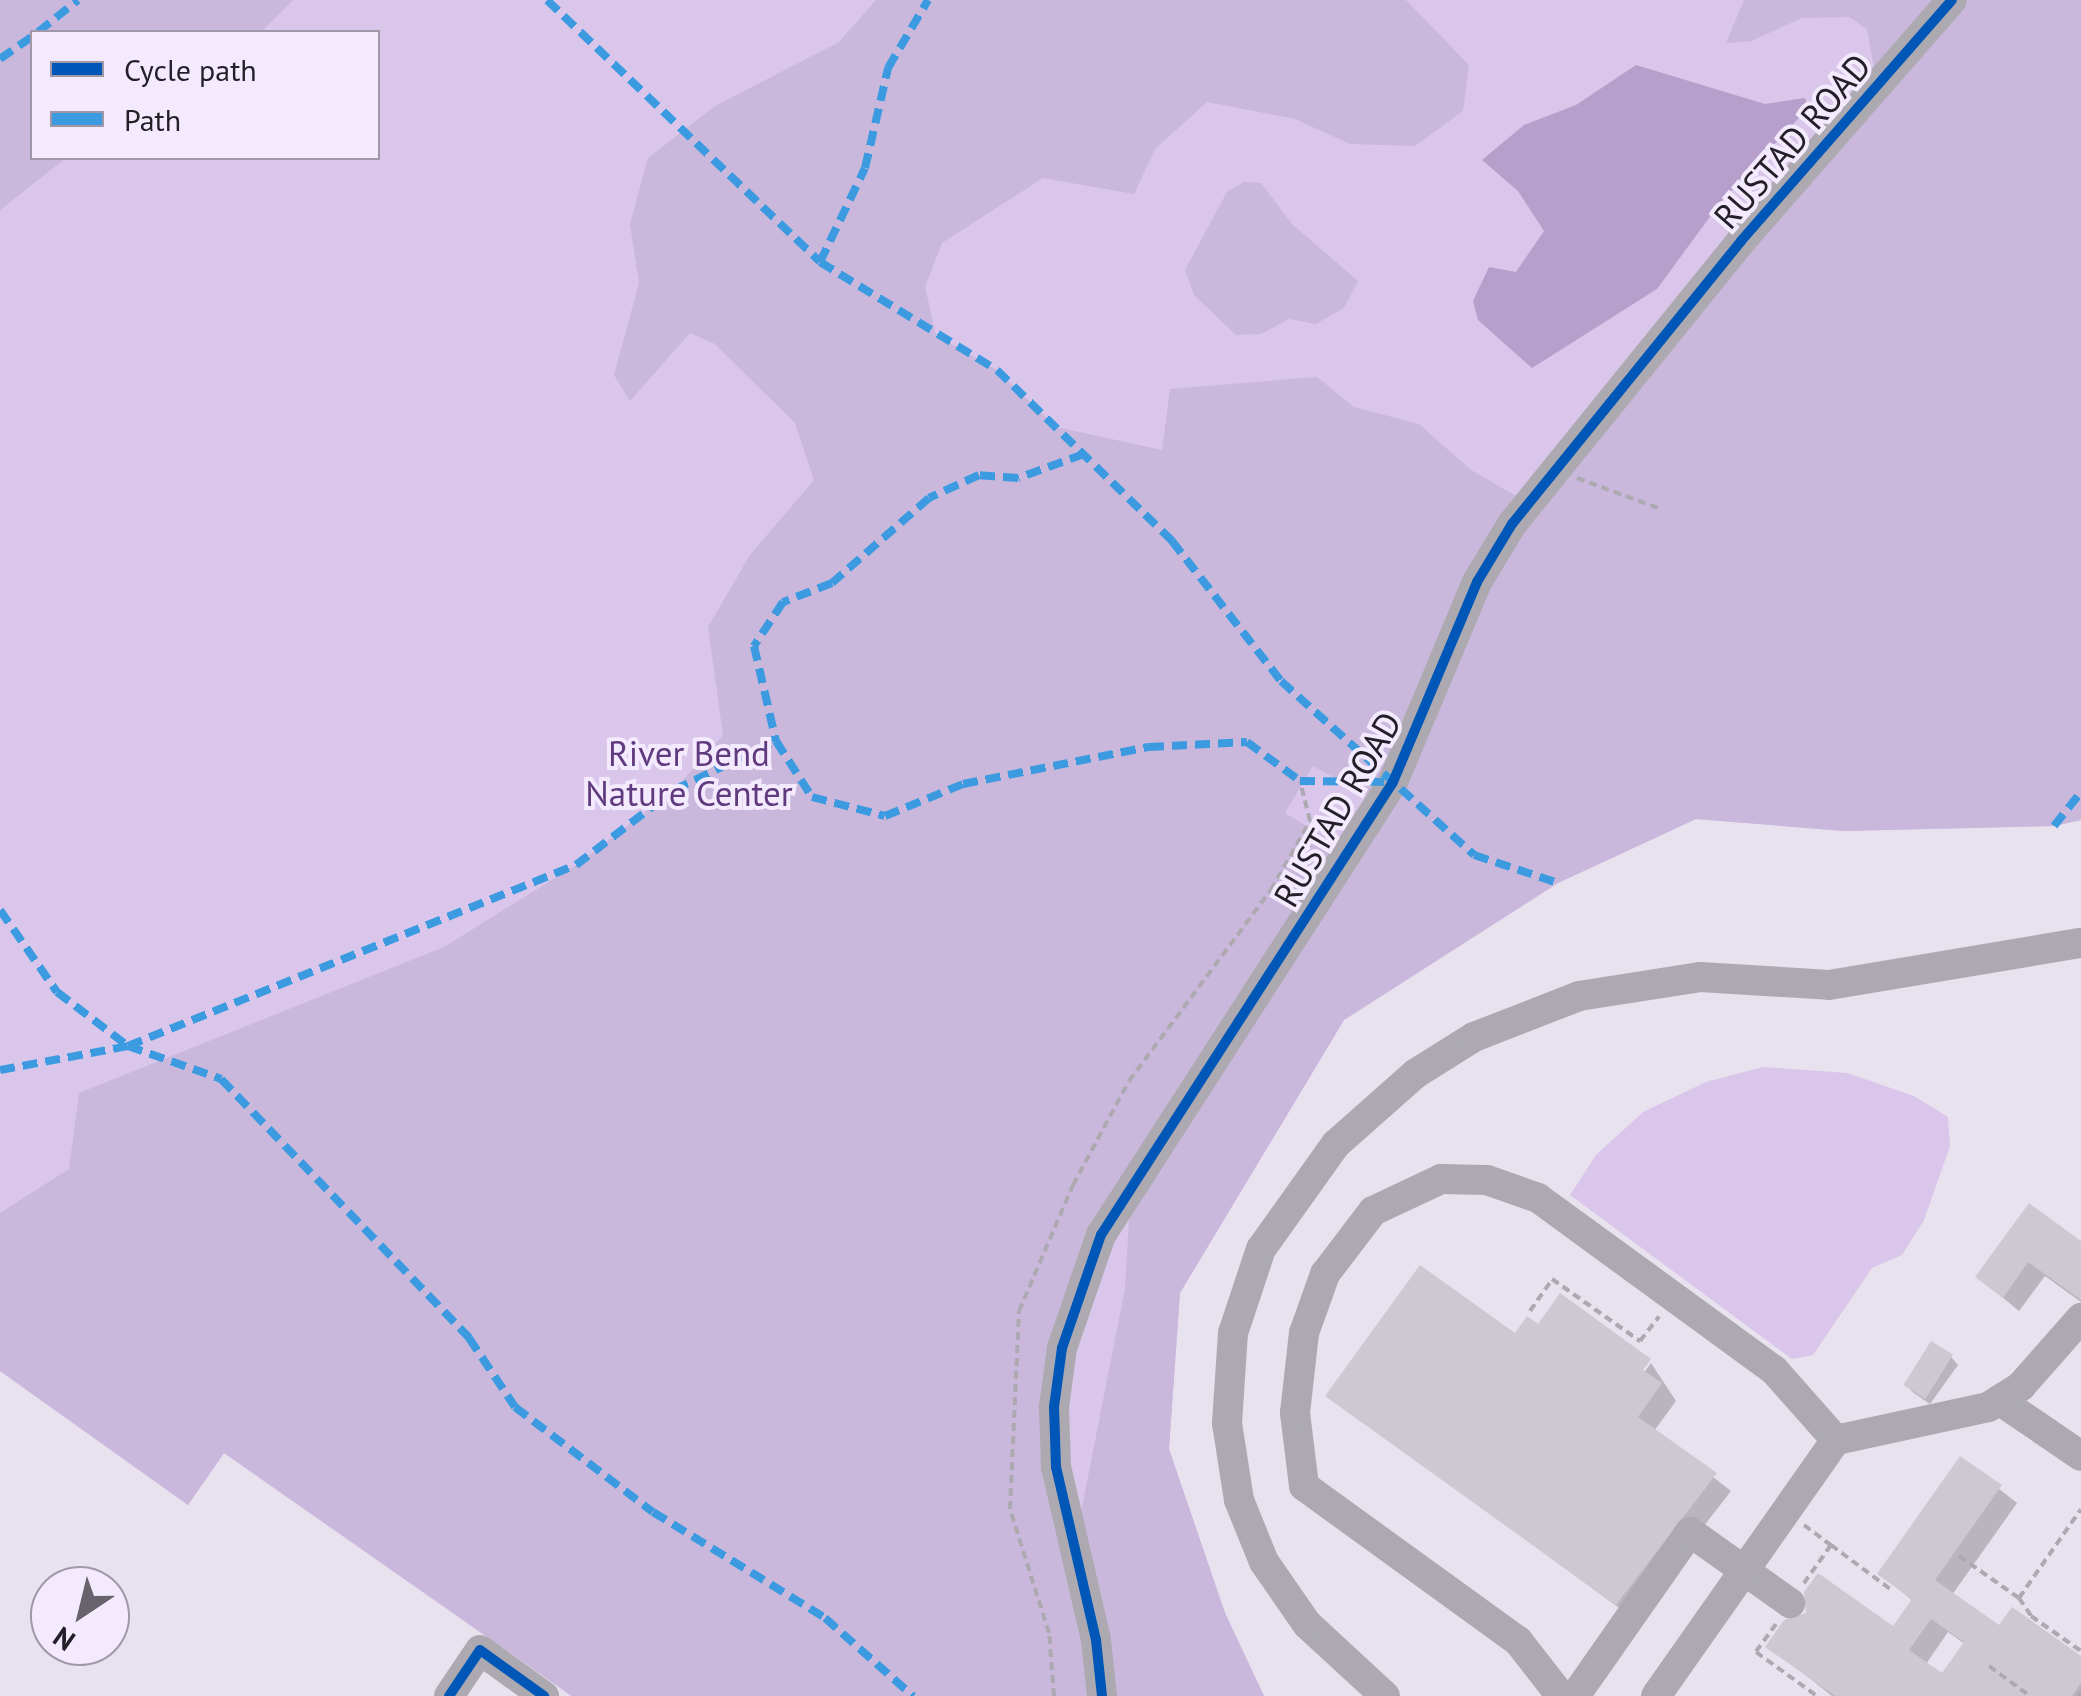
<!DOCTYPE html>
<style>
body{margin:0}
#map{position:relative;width:2081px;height:1696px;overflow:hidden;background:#e8e1ee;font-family:"PT Sans",sans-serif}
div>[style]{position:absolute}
.green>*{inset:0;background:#d9c6ea}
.forest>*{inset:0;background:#cab7dc}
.water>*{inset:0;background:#b69fca}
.shadow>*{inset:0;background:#0003}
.building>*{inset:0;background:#cdc8d2;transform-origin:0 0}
.path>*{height:4px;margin-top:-2px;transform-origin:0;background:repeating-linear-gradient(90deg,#aca9b0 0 8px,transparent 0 13px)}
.minor>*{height:30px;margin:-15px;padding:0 15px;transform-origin:15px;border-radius:15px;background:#acaab0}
.quiet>*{height:8px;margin-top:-4px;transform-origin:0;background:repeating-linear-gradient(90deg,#3c9be0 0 15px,transparent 0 23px)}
.cycleway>*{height:10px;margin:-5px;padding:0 5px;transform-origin:5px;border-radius:5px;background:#0057b8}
span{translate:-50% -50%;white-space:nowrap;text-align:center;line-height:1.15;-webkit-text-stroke:8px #f4eafe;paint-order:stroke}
.street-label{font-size:35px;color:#231e27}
.park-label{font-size:35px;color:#603a7e}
.legend{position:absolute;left:30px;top:30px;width:350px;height:130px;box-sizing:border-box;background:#f4eafe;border:2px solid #a098a8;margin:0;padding:12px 18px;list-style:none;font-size:30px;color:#231e27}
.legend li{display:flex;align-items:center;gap:20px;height:50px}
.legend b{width:50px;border:2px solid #a098a8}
.north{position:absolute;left:30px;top:1566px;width:100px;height:100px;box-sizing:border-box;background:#f4eafe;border:2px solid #a098a8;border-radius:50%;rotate:215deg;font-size:28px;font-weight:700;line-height:40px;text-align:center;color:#231e27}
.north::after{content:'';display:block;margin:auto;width:35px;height:45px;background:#68626d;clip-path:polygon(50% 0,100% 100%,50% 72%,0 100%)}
</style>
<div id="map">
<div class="green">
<div style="clip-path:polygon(evenodd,0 0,2081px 0,2081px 820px,2054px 826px,1844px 831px,1696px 819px,1558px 883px,1344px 1020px,1180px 1293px,1169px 1449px,1225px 1613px,1264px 1696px,571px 1696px,224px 1453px,188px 1505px,0 1371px,0 0,32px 32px,378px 32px,378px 158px,32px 158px,32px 32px)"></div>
<div style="clip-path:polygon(1763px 1067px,1847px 1073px,1914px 1096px,1948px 1117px,1950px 1146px,1924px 1220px,1902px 1255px,1872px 1268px,1813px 1355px,1792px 1359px,1570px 1195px,1596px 1155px,1643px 1112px,1706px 1082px)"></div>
</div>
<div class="forest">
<div style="clip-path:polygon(0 0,293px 0,261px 32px,32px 32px,32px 158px,66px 158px,0 210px)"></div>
<div style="clip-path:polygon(evenodd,876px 0,1406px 0,1469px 65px,1463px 111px,1415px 146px,1350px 144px,1295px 119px,1207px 102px,1155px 149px,1134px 194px,1043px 178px,942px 243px,925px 287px,936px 335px,997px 370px,1056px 427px,1162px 450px,1170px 389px,1317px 377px,1354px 407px,1419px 424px,1471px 470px,1528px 503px,1877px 85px,1867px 29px,1849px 17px,1802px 18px,1751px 41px,1726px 43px,1744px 0,2081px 0,2081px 820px,2054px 826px,1844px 831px,1696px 819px,1558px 883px,1344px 1020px,1180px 1293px,1169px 1449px,1225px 1613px,1264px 1696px,572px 1696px,224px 1453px,188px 1505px,0 1371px,0 1213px,69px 1169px,79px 1093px,444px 947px,576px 865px,674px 790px,723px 735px,708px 627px,750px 555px,814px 480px,795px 423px,715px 344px,690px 333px,630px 401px,614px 375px,639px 283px,630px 224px,648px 158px,715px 106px,839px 42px,876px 0,1313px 766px,1379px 802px,1349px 851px,1285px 813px,1313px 766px,876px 0,1131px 1187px,1125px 1289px,1081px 1512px,1054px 1407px,1131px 1187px)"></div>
<div style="clip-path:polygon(1244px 182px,1261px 183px,1292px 224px,1358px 281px,1344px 308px,1316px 324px,1289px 319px,1261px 334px,1236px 335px,1194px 295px,1185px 270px,1227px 192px)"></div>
</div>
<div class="water">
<div style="clip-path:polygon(1636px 65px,1765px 104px,1805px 98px,1808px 108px,1720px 203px,1657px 289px,1532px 368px,1478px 320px,1473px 301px,1489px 267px,1516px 272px,1544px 231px,1518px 191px,1482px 160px,1524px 125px,1576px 105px)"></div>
</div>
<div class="shadow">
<div style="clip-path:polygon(2081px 1244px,2081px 1302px,2045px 1276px,2019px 1311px,1978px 1277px)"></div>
<div style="clip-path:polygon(1515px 1337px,1638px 1381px,1651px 1363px,1676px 1401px,1654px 1431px,1731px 1491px,1633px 1618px,1329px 1396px)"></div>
<div style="clip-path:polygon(1951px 1357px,1958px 1365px,1930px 1404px,1911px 1391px)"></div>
<div style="clip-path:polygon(evenodd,1961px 1459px,2017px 1503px,1952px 1595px,2000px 1629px,2081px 1659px,2081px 1696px,1832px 1696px,1769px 1646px,1894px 1629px,1913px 1601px,1880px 1574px,1961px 1459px,1948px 1632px,1965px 1644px,1942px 1676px,1926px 1664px,1948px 1632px)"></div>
</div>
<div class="building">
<div style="clip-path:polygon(2029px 1203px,2081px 1241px,2081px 1300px,2028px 1262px,2003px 1298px,1975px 1277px)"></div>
<div style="clip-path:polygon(1420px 1265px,1515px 1333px,1527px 1316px,1538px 1324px,1560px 1293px,1651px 1359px,1643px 1370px,1662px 1383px,1638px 1417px,1717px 1473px,1616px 1605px,1325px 1396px)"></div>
<div style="left:1931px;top:1341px;width:26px;height:52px;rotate:32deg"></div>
<div style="clip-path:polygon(evenodd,1960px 1456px,2002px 1485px,1935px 1580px,1999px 1625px,2012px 1607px,2081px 1656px,2081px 1683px,2072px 1696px,1835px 1696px,1765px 1647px,1784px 1620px,1806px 1613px,1804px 1592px,1818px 1573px,1893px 1626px,1912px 1599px,1877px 1574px,1960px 1456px,1931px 1619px,1964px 1642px,1942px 1673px,1909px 1650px,1931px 1619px)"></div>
</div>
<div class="path">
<div style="left:1577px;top:478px;width:90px;rotate:20.3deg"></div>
<div style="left:1530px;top:1311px;width:39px;rotate:-55deg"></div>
<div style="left:1552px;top:1279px;width:108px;rotate:35.2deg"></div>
<div style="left:1640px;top:1341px;width:31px;rotate:-52deg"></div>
<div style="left:1804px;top:1525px;width:34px;rotate:37deg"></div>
<div style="left:1831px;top:1545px;width:47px;rotate:125.4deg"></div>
<div style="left:1831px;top:1545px;width:74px;rotate:36.7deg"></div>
<div style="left:1959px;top:1556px;width:73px;rotate:35deg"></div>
<div style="left:2019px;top:1598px;width:108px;rotate:-55.1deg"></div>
<div style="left:2019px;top:1598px;width:22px;rotate:56deg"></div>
<div style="left:2031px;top:1616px;width:61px;rotate:35deg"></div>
<div style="left:1776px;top:1624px;width:34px;rotate:126deg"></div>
<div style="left:1756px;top:1652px;width:75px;rotate:35.8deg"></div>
<div style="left:1989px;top:1666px;width:51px;rotate:36.2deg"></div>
<div style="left:1054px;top:1696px;width:63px;rotate:-94.5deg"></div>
<div style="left:1049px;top:1633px;width:130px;rotate:-107.5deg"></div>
<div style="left:1010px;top:1509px;width:198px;rotate:-87.4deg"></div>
<div style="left:1019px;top:1311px;width:137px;rotate:-66.8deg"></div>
<div style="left:1073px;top:1185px;width:118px;rotate:-61.7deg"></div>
<div style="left:1129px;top:1081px;width:238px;rotate:-53.4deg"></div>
<div style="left:1271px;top:890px;width:79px;rotate:-60.5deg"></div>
<div style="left:1310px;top:821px;width:41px;rotate:-104deg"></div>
<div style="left:2078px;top:1696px;width:6px;rotate:-59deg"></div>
</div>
<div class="minor">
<div style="left:1999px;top:1400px;width:99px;rotate:34.3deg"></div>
<div style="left:449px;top:1696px;width:55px;rotate:-56deg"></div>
<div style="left:480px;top:1650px;width:79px;rotate:35.7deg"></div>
<div style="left:1102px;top:1696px;width:56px;rotate:-96.1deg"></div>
<div style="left:1096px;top:1640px;width:178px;rotate:-103deg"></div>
<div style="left:1056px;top:1467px;width:60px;rotate:-91.9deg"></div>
<div style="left:1054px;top:1407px;width:60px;rotate:-82.3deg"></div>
<div style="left:1062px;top:1348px;width:120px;rotate:-71deg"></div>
<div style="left:1101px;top:1235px;width:539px;rotate:-57.19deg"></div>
<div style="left:1393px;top:782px;width:217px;rotate:-67.2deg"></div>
<div style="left:1477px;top:582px;width:68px;rotate:-58.9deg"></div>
<div style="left:1512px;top:524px;width:364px;rotate:-51deg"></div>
<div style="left:1741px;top:241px;width:320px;rotate:-48.8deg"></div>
<div style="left:1385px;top:1696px;width:106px;rotate:-137.3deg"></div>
<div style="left:1307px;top:1624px;width:75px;rotate:-124.7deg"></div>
<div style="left:1264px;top:1562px;width:67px;rotate:-112deg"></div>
<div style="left:1239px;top:1500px;width:78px;rotate:-98.9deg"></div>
<div style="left:1227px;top:1423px;width:90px;rotate:-86.2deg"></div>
<div style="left:1233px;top:1333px;width:89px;rotate:-71.6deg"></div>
<div style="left:1261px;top:1249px;width:129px;rotate:-54.5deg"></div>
<div style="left:1336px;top:1144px;width:106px;rotate:-41.5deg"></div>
<div style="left:1415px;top:1074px;width:70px;rotate:-32.1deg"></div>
<div style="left:1474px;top:1037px;width:113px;rotate:-21.3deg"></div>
<div style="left:1579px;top:996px;width:122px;rotate:-8.9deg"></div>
<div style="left:1700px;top:977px;width:129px;rotate:3.5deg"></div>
<div style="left:1829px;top:985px;width:255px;rotate:-9.5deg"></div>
<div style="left:1561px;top:1696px;width:70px;rotate:-128deg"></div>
<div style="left:1518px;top:1641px;width:264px;rotate:-144.1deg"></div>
<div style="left:1304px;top:1486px;width:74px;rotate:-97deg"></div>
<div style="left:1295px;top:1413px;width:81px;rotate:-83.6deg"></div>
<div style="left:1304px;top:1333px;width:63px;rotate:-70.4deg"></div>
<div style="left:1325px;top:1274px;width:79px;rotate:-52.7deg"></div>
<div style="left:1373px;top:1211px;width:75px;rotate:-25.2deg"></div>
<div style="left:1441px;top:1179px;width:46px;rotate:1.2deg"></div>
<div style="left:1487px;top:1180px;width:54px;rotate:19.4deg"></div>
<div style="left:1538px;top:1198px;width:292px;rotate:36.1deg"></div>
<div style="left:1774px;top:1370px;width:94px;rotate:48.5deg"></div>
<div style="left:1575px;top:1696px;width:200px;rotate:-55deg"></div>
<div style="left:1690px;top:1532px;width:123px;rotate:35.4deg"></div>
<div style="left:1656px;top:1696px;width:313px;rotate:-54.9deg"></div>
<div style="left:1836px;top:1440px;width:156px;rotate:-12.2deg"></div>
<div style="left:1988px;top:1407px;width:39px;rotate:-32deg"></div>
<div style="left:2021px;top:1386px;width:91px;rotate:-48.6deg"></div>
</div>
<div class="quiet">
<div style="left:547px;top:0;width:378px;rotate:43.8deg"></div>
<div style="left:820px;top:262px;width:207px;rotate:31.4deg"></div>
<div style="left:997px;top:370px;width:245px;rotate:44.3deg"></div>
<div style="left:1172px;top:541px;width:177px;rotate:52.1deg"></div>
<div style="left:1281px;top:681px;width:260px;rotate:42deg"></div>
<div style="left:1474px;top:855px;width:89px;rotate:18.4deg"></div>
<div style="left:38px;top:32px;width:51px;rotate:-38.7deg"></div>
<div style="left:0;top:59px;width:39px;rotate:-35deg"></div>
<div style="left:820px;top:262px;width:104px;rotate:-64.4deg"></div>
<div style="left:865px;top:168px;width:103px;rotate:-77deg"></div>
<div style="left:888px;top:68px;width:79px;rotate:-59.5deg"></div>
<div style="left:1084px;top:454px;width:70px;rotate:160deg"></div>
<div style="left:1018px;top:478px;width:39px;rotate:-176deg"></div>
<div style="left:979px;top:475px;width:55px;rotate:155.3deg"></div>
<div style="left:929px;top:498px;width:129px;rotate:138.8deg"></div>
<div style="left:832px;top:583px;width:53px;rotate:158.8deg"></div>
<div style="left:783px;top:602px;width:53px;rotate:123.4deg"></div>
<div style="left:754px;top:646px;width:98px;rotate:77deg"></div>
<div style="left:776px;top:741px;width:67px;rotate:57.3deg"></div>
<div style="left:812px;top:797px;width:75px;rotate:14.6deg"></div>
<div style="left:885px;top:816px;width:84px;rotate:-22.3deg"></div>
<div style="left:963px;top:784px;width:190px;rotate:-11.3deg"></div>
<div style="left:1149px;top:747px;width:98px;rotate:-2.9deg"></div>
<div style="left:1247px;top:742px;width:66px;rotate:36.3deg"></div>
<div style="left:1300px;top:781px;width:93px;rotate:0.6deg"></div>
<div style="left:2054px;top:826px;width:43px;rotate:-51.5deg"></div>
<div style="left:0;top:910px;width:100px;rotate:55.2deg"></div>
<div style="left:57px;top:992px;width:89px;rotate:37.3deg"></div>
<div style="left:128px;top:1046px;width:99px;rotate:19.5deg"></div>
<div style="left:221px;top:1079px;width:359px;rotate:46.2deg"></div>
<div style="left:469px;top:1338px;width:83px;rotate:56.3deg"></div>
<div style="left:515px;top:1407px;width:173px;rotate:37.3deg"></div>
<div style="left:653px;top:1512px;width:202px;rotate:31.6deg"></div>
<div style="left:825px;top:1618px;width:118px;rotate:41.6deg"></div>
<div style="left:0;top:1070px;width:130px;rotate:-10.6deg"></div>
<div style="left:128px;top:1046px;width:483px;rotate:-22deg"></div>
<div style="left:576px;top:865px;width:123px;rotate:-37.4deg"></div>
<div style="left:674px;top:790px;width:113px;rotate:-25.7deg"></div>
</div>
<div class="cycleway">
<div style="left:449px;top:1696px;width:55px;rotate:-56deg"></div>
<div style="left:480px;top:1650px;width:79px;rotate:35.7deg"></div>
<div style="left:1102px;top:1696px;width:56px;rotate:-96.1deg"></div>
<div style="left:1096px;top:1640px;width:178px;rotate:-103deg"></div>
<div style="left:1056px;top:1467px;width:60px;rotate:-91.9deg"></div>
<div style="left:1054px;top:1407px;width:60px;rotate:-82.3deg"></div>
<div style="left:1062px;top:1348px;width:120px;rotate:-71deg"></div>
<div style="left:1101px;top:1235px;width:539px;rotate:-57.19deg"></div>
<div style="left:1393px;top:782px;width:217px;rotate:-67.2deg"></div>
<div style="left:1477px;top:582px;width:68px;rotate:-58.9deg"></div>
<div style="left:1512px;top:524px;width:364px;rotate:-51deg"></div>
<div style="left:1741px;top:241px;width:320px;rotate:-48.8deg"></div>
</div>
<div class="street-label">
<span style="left:1792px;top:141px;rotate:-49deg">RUSTAD ROAD</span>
<span style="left:1337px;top:809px;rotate:-60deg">RUSTAD ROAD</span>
</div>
<div class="park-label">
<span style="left:689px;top:773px">River Bend<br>Nature Center</span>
</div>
<ul class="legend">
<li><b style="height:12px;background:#0057b8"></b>Cycle path</li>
<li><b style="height:12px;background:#3c9be0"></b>Path</li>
</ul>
<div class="north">N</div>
</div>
